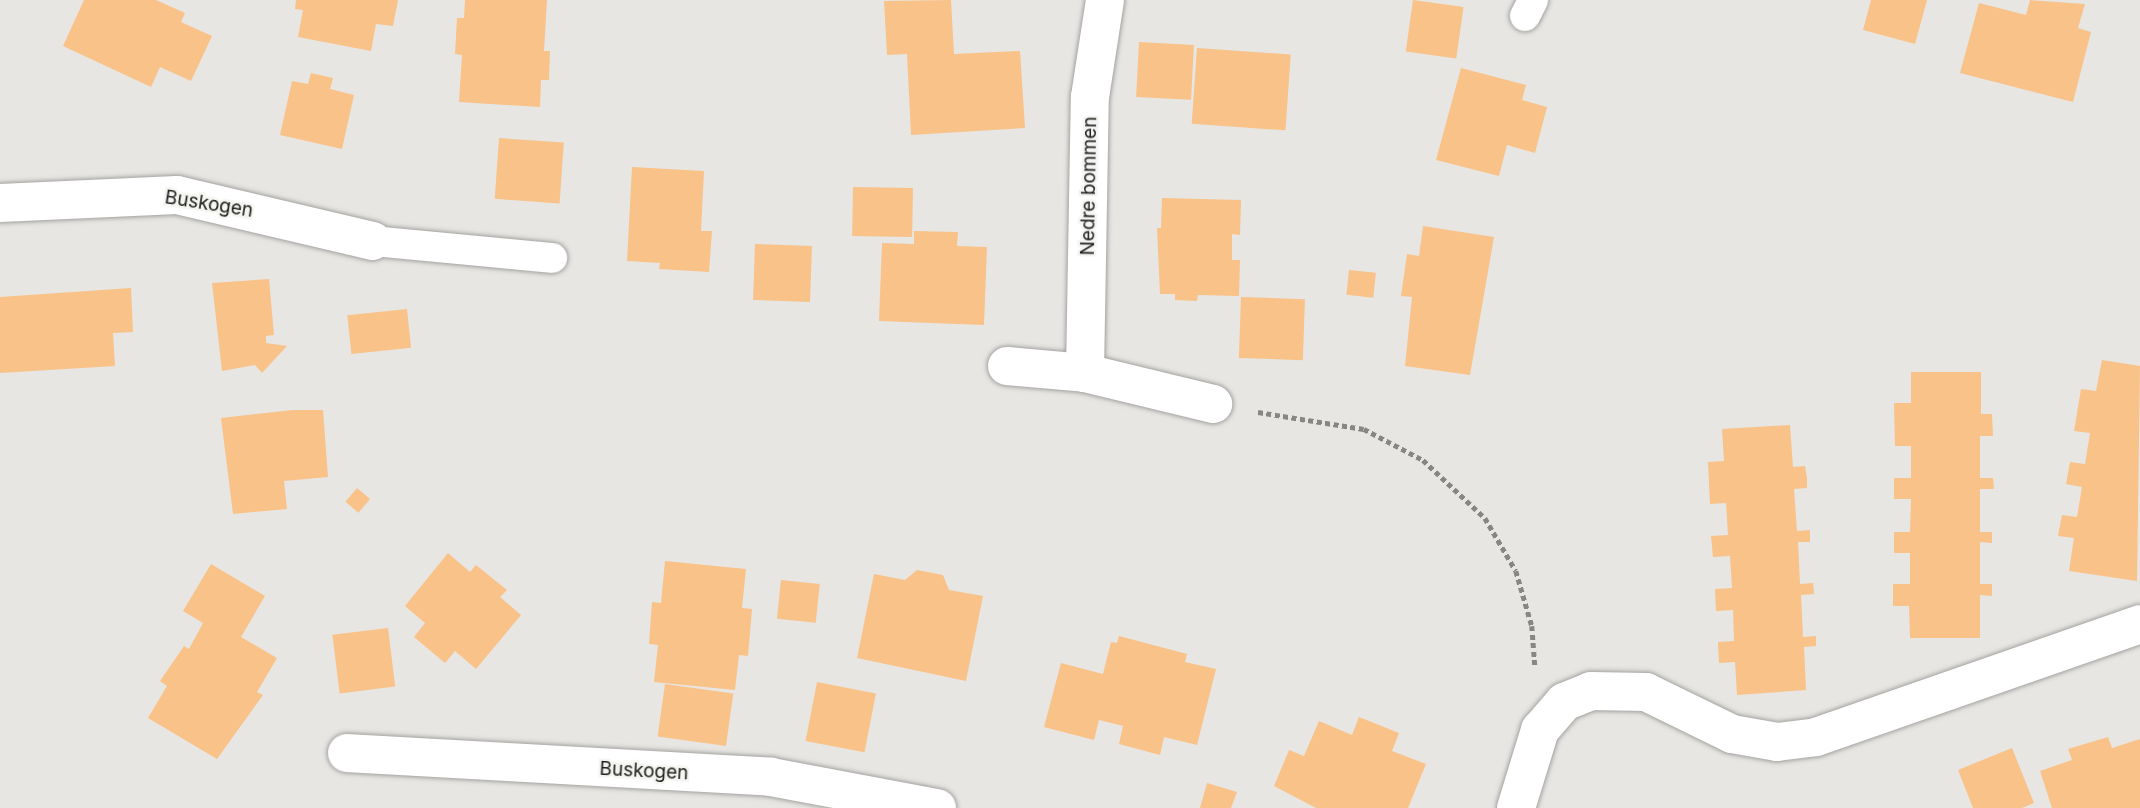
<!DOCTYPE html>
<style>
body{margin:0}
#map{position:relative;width:2140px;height:808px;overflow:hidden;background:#e7e6e3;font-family:Inter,sans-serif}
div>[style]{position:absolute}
.building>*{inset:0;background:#f9c288;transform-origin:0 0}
.path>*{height:4.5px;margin-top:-2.25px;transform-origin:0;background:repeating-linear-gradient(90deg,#878684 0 5px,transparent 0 8.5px)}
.roads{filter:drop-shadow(0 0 2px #a4a3a0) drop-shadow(0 0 2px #a4a3a0)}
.service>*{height:30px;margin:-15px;padding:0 15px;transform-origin:15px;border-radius:15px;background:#fff}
.minor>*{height:38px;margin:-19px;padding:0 19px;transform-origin:19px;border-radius:19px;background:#fff}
span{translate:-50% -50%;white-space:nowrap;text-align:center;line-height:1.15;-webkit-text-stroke:5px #f4f4f0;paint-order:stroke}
.street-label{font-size:19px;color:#1d1d1c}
</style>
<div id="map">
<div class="building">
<div style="clip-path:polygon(84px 0,156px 0,185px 13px,181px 22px,212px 36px,191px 81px,160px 67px,151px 87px,63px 46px)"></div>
<div style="clip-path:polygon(296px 0,398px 0,393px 26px,376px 24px,371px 51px,298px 37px,303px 10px,295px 9px)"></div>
<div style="clip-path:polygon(465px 0,547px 0,544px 51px,550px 51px,549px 80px,541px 80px,540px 107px,459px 102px,462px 55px,455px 54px,457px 18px,464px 18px)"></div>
<div style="clip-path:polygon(951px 0,954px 54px,1020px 51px,1025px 128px,911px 135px,907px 54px,887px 55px,884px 1px)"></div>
<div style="left:1413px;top:0;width:51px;height:52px;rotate:8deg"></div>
<div style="clip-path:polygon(1871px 0,1927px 0,1915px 44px,1863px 30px)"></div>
<div style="clip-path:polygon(2030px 0,2085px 4px,2078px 28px,2091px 32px,2073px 102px,1960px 73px,1979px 3px,2026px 15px)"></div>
<div style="left:1139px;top:42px;width:55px;height:55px;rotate:3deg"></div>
<div style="left:1197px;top:48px;width:94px;height:76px;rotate:4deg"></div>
<div style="clip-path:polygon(1461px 68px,1526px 85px,1522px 100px,1547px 107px,1535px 153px,1507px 145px,1499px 176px,1436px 160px)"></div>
<div style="clip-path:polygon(311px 73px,333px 78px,330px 89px,354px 95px,342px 149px,280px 135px,292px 81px,308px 84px)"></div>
<div style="left:499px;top:138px;width:65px;height:61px;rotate:4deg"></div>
<div style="clip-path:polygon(632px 167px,704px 171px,701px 231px,712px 231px,709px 272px,659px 269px,660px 263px,627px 261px)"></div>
<div style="left:853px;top:187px;width:60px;height:49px;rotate:1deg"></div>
<div style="clip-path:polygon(1162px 198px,1241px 200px,1240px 235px,1232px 234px,1232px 260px,1240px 260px,1239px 296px,1198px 295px,1197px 301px,1175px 300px,1175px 294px,1160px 294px,1157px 228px,1161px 228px)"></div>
<div style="clip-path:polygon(1423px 226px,1494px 237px,1470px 375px,1405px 366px,1412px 297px,1401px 296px,1407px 254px,1419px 256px)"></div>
<div style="clip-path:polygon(914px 231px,958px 232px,957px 246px,987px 247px,984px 325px,879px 321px,882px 243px,914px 244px)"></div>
<div style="left:755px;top:244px;width:57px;height:56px;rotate:2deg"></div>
<div style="left:1349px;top:270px;width:27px;height:25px;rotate:6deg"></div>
<div style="clip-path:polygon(269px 279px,274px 335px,266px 336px,266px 343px,287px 346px,262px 373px,255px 365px,222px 371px,212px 283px)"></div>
<div style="clip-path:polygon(131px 288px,133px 332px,113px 333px,115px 366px,0 373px,0 297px)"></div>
<div style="left:1241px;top:297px;width:64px;height:61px;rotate:2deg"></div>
<div style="left:407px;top:309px;width:39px;height:60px;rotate:84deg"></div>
<div style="clip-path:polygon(2102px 360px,2140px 366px,2137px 581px,2069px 571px,2074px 538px,2058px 536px,2062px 515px,2077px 517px,2082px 487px,2066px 484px,2070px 462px,2085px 464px,2090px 433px,2074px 431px,2081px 389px,2096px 391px)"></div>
<div style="clip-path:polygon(1911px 372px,1981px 372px,1981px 414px,1992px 414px,1993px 436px,1980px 436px,1980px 478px,1993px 478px,1994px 489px,1980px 489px,1980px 532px,1992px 532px,1992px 543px,1980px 542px,1980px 584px,1992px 584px,1992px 596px,1980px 595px,1980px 638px,1910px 638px,1909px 606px,1893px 606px,1893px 584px,1910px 584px,1910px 553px,1894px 553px,1894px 532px,1910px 532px,1911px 499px,1894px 499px,1894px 478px,1911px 478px,1911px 446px,1895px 446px,1894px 403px,1911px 403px)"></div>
<div style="clip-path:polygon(293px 410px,323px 410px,328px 477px,284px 481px,287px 509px,233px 514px,221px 418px)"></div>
<div style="clip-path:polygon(1790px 425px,1793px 467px,1805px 466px,1807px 478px,1807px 488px,1794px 489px,1797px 531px,1810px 530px,1810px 542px,1798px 542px,1800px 584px,1813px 583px,1814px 594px,1801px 595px,1803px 637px,1816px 636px,1816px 646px,1804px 647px,1806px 690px,1737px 695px,1735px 662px,1719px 663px,1718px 642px,1734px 641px,1733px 610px,1716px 611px,1715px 589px,1732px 588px,1730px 556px,1713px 557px,1711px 536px,1728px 535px,1726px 503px,1710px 504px,1708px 462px,1724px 461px,1722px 429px)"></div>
<div style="left:357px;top:488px;width:17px;height:18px;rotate:40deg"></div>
<div style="clip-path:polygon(448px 553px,470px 572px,476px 565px,507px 590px,500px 597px,521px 615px,476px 669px,455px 651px,445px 663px,414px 637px,425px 623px,405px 606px)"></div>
<div style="clip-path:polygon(665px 561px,746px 569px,742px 608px,752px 609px,748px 656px,739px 655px,735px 690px,654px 682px,658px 645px,649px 644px,652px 602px,661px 603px)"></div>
<div style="clip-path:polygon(211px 564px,265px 596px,241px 637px,277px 658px,257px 692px,263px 695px,217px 759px,148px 718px,167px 686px,160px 681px,184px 646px,189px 649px,203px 623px,183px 611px)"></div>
<div style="clip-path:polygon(917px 570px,943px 575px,949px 590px,983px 596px,966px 681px,857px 658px,874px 574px,905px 580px)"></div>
<div style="left:781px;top:580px;width:39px;height:39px;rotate:6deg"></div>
<div style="left:388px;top:628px;width:59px;height:56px;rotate:83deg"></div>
<div style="clip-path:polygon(1119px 636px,1187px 654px,1185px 662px,1216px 669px,1197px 745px,1164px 737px,1160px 755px,1119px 744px,1123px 726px,1099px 720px,1094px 740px,1044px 727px,1061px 663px,1103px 674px,1111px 642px,1117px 643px)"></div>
<div style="left:817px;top:682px;width:60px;height:60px;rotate:11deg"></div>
<div style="left:665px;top:684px;width:69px;height:53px;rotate:8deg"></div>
<div style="clip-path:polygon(1359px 717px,1399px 733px,1392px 751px,1426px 764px,1408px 808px,1316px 808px,1274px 786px,1289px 750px,1304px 756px,1319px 721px,1352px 735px)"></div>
<div style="clip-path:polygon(2108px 737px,2112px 748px,2140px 739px,2140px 808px,2052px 808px,2040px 771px,2072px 760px,2068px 749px)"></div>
<div style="clip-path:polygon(2012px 748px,2034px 803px,2022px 808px,1973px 808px,1958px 770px)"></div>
<div style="clip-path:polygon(1207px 783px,1237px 792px,1231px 808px,1200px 808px)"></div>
</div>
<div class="path">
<div style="left:1258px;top:412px;width:107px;rotate:9.1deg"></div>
<div style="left:1364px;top:429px;width:67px;rotate:27.7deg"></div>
<div style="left:1423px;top:460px;width:85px;rotate:43.1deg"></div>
<div style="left:1485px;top:518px;width:61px;rotate:59.7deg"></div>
<div style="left:1516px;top:571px;width:57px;rotate:73.8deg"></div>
<div style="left:1532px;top:626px;width:40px;rotate:85.7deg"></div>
</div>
<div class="roads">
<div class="service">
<div style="left:1525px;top:16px;width:18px;rotate:-63deg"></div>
<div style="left:373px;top:241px;width:180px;rotate:5.4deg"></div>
</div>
<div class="minor">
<div style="left:0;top:203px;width:177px;rotate:-2.6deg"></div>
<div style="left:177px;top:195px;width:201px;rotate:13.2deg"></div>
<div style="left:1007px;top:366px;width:78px;rotate:5.1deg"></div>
<div style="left:1085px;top:373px;width:132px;rotate:13.6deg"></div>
<div style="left:1085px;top:373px;width:276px;rotate:-89deg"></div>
<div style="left:1090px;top:97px;width:98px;rotate:-81.2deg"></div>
<div style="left:347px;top:753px;width:425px;rotate:3.2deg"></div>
<div style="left:771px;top:777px;width:169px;rotate:10.6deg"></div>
<div style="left:1516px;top:808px;width:82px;rotate:-72.9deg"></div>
<div style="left:1540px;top:730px;width:37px;rotate:-49deg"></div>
<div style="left:1564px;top:702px;width:29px;rotate:-22deg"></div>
<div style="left:1591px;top:691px;width:55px;rotate:1deg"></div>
<div style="left:1646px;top:692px;width:96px;rotate:26deg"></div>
<div style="left:1732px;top:734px;width:46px;rotate:10.1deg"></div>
<div style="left:1777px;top:742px;width:39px;rotate:-7deg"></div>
<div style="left:1816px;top:737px;width:343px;rotate:-19.2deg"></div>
</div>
</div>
<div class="street-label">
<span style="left:1089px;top:186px;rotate:-89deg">Nedre bommen</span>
<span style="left:209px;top:204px;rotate:9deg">Buskogen</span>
<span style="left:644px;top:771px;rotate:3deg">Buskogen</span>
</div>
</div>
